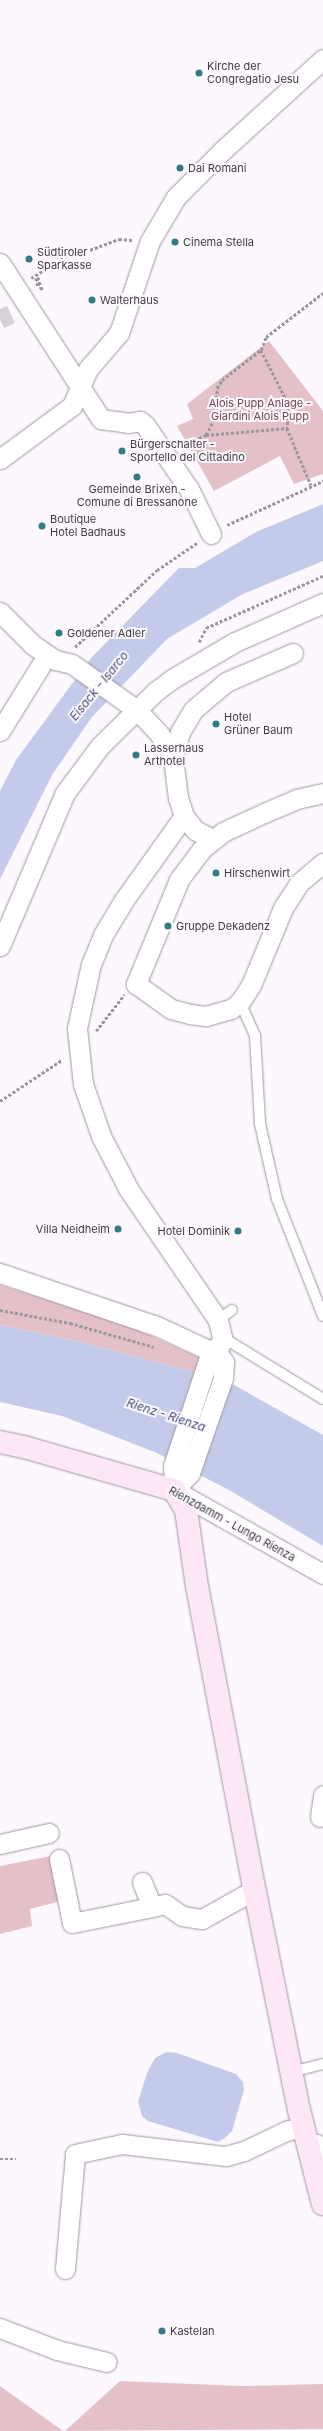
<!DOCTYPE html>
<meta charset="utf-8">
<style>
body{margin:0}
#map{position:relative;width:323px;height:2431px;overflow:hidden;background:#fcf8fd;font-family:Inter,sans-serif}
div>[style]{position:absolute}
.green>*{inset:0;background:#e4c1c9}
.water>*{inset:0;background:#c4cbea}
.street-tunnel>*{height:19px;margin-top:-9.5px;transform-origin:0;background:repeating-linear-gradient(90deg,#d6d2d7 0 19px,transparent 0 29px)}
.path>*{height:2.5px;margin-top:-1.25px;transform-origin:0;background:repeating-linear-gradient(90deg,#9b979c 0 3px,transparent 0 5px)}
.roads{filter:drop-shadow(0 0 1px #a097a2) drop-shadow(0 0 1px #a097a2)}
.lane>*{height:10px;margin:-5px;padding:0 5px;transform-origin:5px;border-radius:5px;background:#fff}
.street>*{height:19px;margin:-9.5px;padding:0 9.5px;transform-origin:9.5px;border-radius:9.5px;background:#fff}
.secondary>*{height:22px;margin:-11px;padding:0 11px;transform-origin:11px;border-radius:11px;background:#fde6f5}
.dots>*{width:11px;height:11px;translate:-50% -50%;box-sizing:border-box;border:2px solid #fcf8fd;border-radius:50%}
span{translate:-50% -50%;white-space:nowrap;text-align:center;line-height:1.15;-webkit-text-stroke:4px #fcf8fd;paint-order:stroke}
.poi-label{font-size:11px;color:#3f3b40}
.left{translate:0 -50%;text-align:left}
.right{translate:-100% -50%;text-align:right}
.park-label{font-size:11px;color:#784453}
.street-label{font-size:11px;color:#3f3b40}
.water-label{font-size:12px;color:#424b76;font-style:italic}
</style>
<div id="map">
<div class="green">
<div style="clip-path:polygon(269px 341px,323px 411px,323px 474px,294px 484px,280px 456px,214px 491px,177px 426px,193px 419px,187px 404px)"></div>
<div style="clip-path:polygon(0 1285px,127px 1325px,202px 1359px,198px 1373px,72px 1340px,0 1325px)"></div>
<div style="clip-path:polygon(51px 1856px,61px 1901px,30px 1909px,32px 1926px,0 1934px,0 1866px)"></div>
<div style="clip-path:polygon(120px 2381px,241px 2386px,323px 2384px,323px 2429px,65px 2431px)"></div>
<div style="clip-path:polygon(0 2386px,63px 2431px,0 2431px)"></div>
</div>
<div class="water">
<div style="clip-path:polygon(323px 504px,323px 561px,241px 595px,167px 639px,92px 717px,52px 775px,0 879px,0 791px,16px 760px,91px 658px,179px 568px,195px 568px,256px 532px)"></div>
<div style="clip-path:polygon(0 1325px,72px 1340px,198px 1373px,234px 1385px,323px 1435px,323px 1546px,229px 1490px,157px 1453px,62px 1416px,0 1402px)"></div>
<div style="clip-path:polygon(166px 2052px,177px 2053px,236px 2074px,243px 2082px,244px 2090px,232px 2131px,225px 2138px,218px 2142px,148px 2121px,142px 2116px,138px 2102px,147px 2073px,155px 2058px)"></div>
</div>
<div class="street-tunnel">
<div style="left:0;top:319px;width:12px;rotate:-24deg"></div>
</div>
<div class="path">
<div style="left:38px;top:277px;width:14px;rotate:73deg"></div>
<div style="left:42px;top:290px;width:13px;rotate:-117deg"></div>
<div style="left:36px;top:278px;width:8px;rotate:76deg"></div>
<div style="left:31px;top:278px;width:53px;rotate:-31.9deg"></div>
<div style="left:76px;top:250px;width:14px"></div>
<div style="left:90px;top:250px;width:31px;rotate:-21deg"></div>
<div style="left:119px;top:239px;width:13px;rotate:4deg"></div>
<div style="left:261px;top:350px;width:14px;rotate:-69deg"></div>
<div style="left:266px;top:337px;width:72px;rotate:-37.7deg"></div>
<div style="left:261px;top:350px;width:64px;rotate:63deg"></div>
<div style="left:290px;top:407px;width:21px;rotate:98deg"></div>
<div style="left:206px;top:435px;width:18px;rotate:-63deg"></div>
<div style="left:214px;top:419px;width:31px;rotate:-84deg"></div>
<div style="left:217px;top:388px;width:9px;rotate:-58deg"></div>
<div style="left:222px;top:380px;width:49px;rotate:-37.6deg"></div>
<div style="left:181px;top:447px;width:28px;rotate:-26deg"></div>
<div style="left:206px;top:435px;width:81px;rotate:-4.9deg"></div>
<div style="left:287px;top:428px;width:62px;rotate:67.2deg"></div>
<div style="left:227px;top:525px;width:106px;rotate:-24.6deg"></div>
<div style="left:199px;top:642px;width:16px;rotate:-63deg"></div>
<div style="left:206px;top:628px;width:128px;rotate:-24deg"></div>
<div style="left:75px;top:647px;width:112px;rotate:-43.2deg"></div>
<div style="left:157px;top:570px;width:48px;rotate:-34deg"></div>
<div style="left:96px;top:1031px;width:46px;rotate:-52.1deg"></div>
<div style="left:0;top:1101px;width:74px;rotate:-33.5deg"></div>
<div style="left:0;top:1310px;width:71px;rotate:10.5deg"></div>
<div style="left:70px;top:1323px;width:87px;rotate:15.9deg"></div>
<div style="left:0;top:2159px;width:16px"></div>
</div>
<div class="roads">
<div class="lane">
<div style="left:240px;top:1002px;width:37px;rotate:66deg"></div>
<div style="left:255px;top:1036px;width:88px;rotate:86.7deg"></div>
<div style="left:260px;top:1124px;width:77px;rotate:77.2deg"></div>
<div style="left:277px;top:1199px;width:126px;rotate:68.5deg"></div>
<div style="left:218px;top:1320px;width:17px;rotate:-36deg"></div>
<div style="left:222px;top:1337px;width:119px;rotate:31.5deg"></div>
<div style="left:291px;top:2072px;width:33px;rotate:-14deg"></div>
</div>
<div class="street">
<div style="left:0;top:263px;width:186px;rotate:57.1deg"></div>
<div style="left:101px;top:419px;width:27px;rotate:8deg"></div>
<div style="left:128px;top:423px;width:12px;rotate:-9deg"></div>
<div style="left:140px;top:421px;width:6px;rotate:39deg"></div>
<div style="left:145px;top:425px;width:78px;rotate:55.5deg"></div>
<div style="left:189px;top:489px;width:50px;rotate:63.9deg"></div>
<div style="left:0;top:459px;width:89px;rotate:-36.4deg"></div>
<div style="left:72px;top:406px;width:40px;rotate:-66.6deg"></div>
<div style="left:88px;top:369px;width:48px;rotate:-49.3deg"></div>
<div style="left:119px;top:333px;width:97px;rotate:-71.4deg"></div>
<div style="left:150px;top:241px;width:51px;rotate:-59.4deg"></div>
<div style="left:176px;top:197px;width:66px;rotate:-45deg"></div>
<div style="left:223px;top:150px;width:135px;rotate:-42.3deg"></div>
<div style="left:0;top:612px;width:47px;rotate:45deg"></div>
<div style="left:33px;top:645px;width:27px;rotate:34deg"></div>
<div style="left:55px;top:660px;width:17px;rotate:13deg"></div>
<div style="left:72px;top:664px;width:80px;rotate:35.3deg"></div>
<div style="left:137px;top:710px;width:34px;rotate:47deg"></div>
<div style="left:160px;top:735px;width:26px;rotate:61deg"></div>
<div style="left:0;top:731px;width:78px;rotate:-58.2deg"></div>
<div style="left:323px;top:793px;width:27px;rotate:167deg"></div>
<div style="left:297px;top:799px;width:36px;rotate:157deg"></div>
<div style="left:264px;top:813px;width:45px;rotate:155.1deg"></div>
<div style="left:223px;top:832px;width:27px;rotate:141deg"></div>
<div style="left:202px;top:849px;width:39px;rotate:127deg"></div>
<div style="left:179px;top:880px;width:113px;rotate:112.5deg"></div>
<div style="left:136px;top:984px;width:43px;rotate:35.5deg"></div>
<div style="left:171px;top:1009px;width:20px;rotate:15deg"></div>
<div style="left:190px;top:1014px;width:16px;rotate:7deg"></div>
<div style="left:206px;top:1016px;width:26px;rotate:-16deg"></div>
<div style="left:231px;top:1009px;width:11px;rotate:-38deg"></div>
<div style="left:240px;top:1002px;width:20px;rotate:-57deg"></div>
<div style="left:251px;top:985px;width:83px;rotate:-67.4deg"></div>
<div style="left:283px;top:908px;width:30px;rotate:-57deg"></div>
<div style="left:299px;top:883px;width:31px;rotate:-40deg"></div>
<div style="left:184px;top:816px;width:103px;rotate:125.5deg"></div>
<div style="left:124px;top:900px;width:41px;rotate:121deg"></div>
<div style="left:103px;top:935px;width:31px;rotate:112deg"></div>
<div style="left:91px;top:964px;width:66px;rotate:102.3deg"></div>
<div style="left:77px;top:1028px;width:56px;rotate:83.9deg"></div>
<div style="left:83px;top:1084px;width:55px;rotate:70.9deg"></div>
<div style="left:101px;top:1136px;width:61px;rotate:62.6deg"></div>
<div style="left:129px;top:1190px;width:158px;rotate:55.6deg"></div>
<div style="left:218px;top:1320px;width:17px;rotate:77deg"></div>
<div style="left:222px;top:1337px;width:8px;rotate:104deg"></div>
<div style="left:220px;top:1345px;width:11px;rotate:146deg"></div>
<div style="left:212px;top:839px;width:19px;rotate:-152deg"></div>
<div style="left:195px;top:830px;width:18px;rotate:-128deg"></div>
<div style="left:184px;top:816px;width:19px;rotate:-108deg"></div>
<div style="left:178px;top:798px;width:40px;rotate:-97.1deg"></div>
<div style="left:173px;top:758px;width:27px;rotate:-75deg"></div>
<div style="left:180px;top:732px;width:26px;rotate:-59deg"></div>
<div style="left:193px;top:710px;width:43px;rotate:-40.3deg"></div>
<div style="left:226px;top:682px;width:73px;rotate:-23.4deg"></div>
<div style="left:0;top:946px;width:166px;rotate:-67deg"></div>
<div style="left:65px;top:793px;width:59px;rotate:-53.3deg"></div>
<div style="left:100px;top:746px;width:78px;rotate:-44.5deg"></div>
<div style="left:156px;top:691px;width:20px;rotate:-37deg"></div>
<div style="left:172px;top:679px;width:73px;rotate:-30.4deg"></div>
<div style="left:235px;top:642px;width:96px;rotate:-23.9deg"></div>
<div style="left:0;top:1273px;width:166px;rotate:18.7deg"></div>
<div style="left:157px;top:1326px;width:68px;rotate:25.1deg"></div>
<div style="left:219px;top:1355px;width:9px;rotate:54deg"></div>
<div style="left:224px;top:1362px;width:16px;rotate:94deg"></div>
<div style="left:223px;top:1378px;width:101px;rotate:109.2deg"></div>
<div style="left:190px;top:1473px;width:23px;rotate:133deg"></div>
<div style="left:174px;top:1490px;width:171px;rotate:29.4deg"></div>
<div style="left:174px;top:1490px;width:24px;rotate:-92deg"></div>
<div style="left:173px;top:1466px;width:121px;rotate:-71.7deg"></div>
<div style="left:320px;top:1817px;width:22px;rotate:-82deg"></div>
<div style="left:0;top:1844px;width:50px;rotate:-12.7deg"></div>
<div style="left:59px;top:1859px;width:65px;rotate:78.5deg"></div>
<div style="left:72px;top:1923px;width:82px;rotate:-11.3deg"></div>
<div style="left:142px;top:1882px;width:27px;rotate:68deg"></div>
<div style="left:152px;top:1907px;width:13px;rotate:-13deg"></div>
<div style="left:165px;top:1904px;width:21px;rotate:35deg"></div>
<div style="left:182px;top:1916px;width:20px;rotate:9deg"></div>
<div style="left:202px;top:1919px;width:49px;rotate:-29.2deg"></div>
<div style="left:307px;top:2146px;width:9px;rotate:-13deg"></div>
<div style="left:316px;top:2144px;width:9px;rotate:41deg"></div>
<div style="left:65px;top:2269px;width:115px;rotate:-85deg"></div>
<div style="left:75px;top:2154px;width:48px;rotate:-12deg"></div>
<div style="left:122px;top:2144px;width:105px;rotate:6.6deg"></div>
<div style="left:226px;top:2156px;width:19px;rotate:-16deg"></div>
<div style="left:244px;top:2151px;width:47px;rotate:-25.5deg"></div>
<div style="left:286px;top:2131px;width:18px;rotate:-16deg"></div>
<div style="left:0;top:2328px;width:61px;rotate:21.1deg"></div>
<div style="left:57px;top:2350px;width:51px;rotate:13.5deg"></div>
</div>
<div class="secondary">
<div style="left:0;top:1442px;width:25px;rotate:12deg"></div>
<div style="left:24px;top:1447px;width:156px;rotate:16deg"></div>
<div style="left:174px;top:1490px;width:23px;rotate:59deg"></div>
<div style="left:186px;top:1510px;width:77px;rotate:81.8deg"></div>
<div style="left:197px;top:1586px;width:311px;rotate:79.3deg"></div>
<div style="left:255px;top:1892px;width:222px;rotate:78.6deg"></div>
<div style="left:299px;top:2110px;width:97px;rotate:75.7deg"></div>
</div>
</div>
<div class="dots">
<div style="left:199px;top:73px;background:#327a84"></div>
<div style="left:180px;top:168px;background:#327a84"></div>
<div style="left:175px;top:242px;background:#327a84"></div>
<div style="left:29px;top:259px;background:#327a84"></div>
<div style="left:92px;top:300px;background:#327a84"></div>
<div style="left:122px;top:451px;background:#327a84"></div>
<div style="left:137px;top:477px;background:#327a84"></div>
<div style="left:42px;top:526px;background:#327a84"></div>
<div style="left:59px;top:633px;background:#327a84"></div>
<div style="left:216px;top:724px;background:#327a84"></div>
<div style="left:136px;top:755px;background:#327a84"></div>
<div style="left:216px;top:873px;background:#327a84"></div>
<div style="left:168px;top:926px;background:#327a84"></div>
<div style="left:118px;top:1229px;background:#327a84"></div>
<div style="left:238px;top:1231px;background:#327a84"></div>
<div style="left:162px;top:2331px;background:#327a84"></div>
</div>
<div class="poi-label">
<span class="left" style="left:207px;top:73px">Kirche der<br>Congregatio Jesu</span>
<span class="left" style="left:188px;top:168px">Dai Romani</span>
<span class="left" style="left:183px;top:242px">Cinema Stella</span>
<span class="left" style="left:37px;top:259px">Südtiroler<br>Sparkasse</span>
<span class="left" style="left:100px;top:300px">Walterhaus</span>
<span class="left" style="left:130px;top:451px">Bürgerschalter -<br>Sportello del Cittadino</span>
<span style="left:137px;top:496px">Gemeinde Brixen -<br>Comune di Bressanone</span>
<span class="left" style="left:50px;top:526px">Boutique<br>Hotel Badhaus</span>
<span class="left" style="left:67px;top:633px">Goldener Adler</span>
<span class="left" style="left:224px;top:724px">Hotel<br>Grüner Baum</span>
<span class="left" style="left:144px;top:755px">Lasserhaus<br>Arthotel</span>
<span class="left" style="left:224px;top:873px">Hirschenwirt</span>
<span class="left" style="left:176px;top:926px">Gruppe Dekadenz</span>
<span class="right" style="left:110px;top:1229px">Villa Neidheim</span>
<span class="right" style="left:230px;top:1231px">Hotel Dominik</span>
<span class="left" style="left:170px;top:2331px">Kastelan</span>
</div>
<div class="park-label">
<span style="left:260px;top:410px">Alois Pupp Anlage -<br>Giardini Alois Pupp</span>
</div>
<div class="street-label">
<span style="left:232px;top:1524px;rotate:29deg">Rienzdamm - Lungo Rienza</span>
</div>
<div class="water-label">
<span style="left:99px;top:686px;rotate:-51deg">Eisack - Isarco</span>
<span style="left:166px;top:1415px;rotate:18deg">Rienz - Rienza</span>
</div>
</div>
